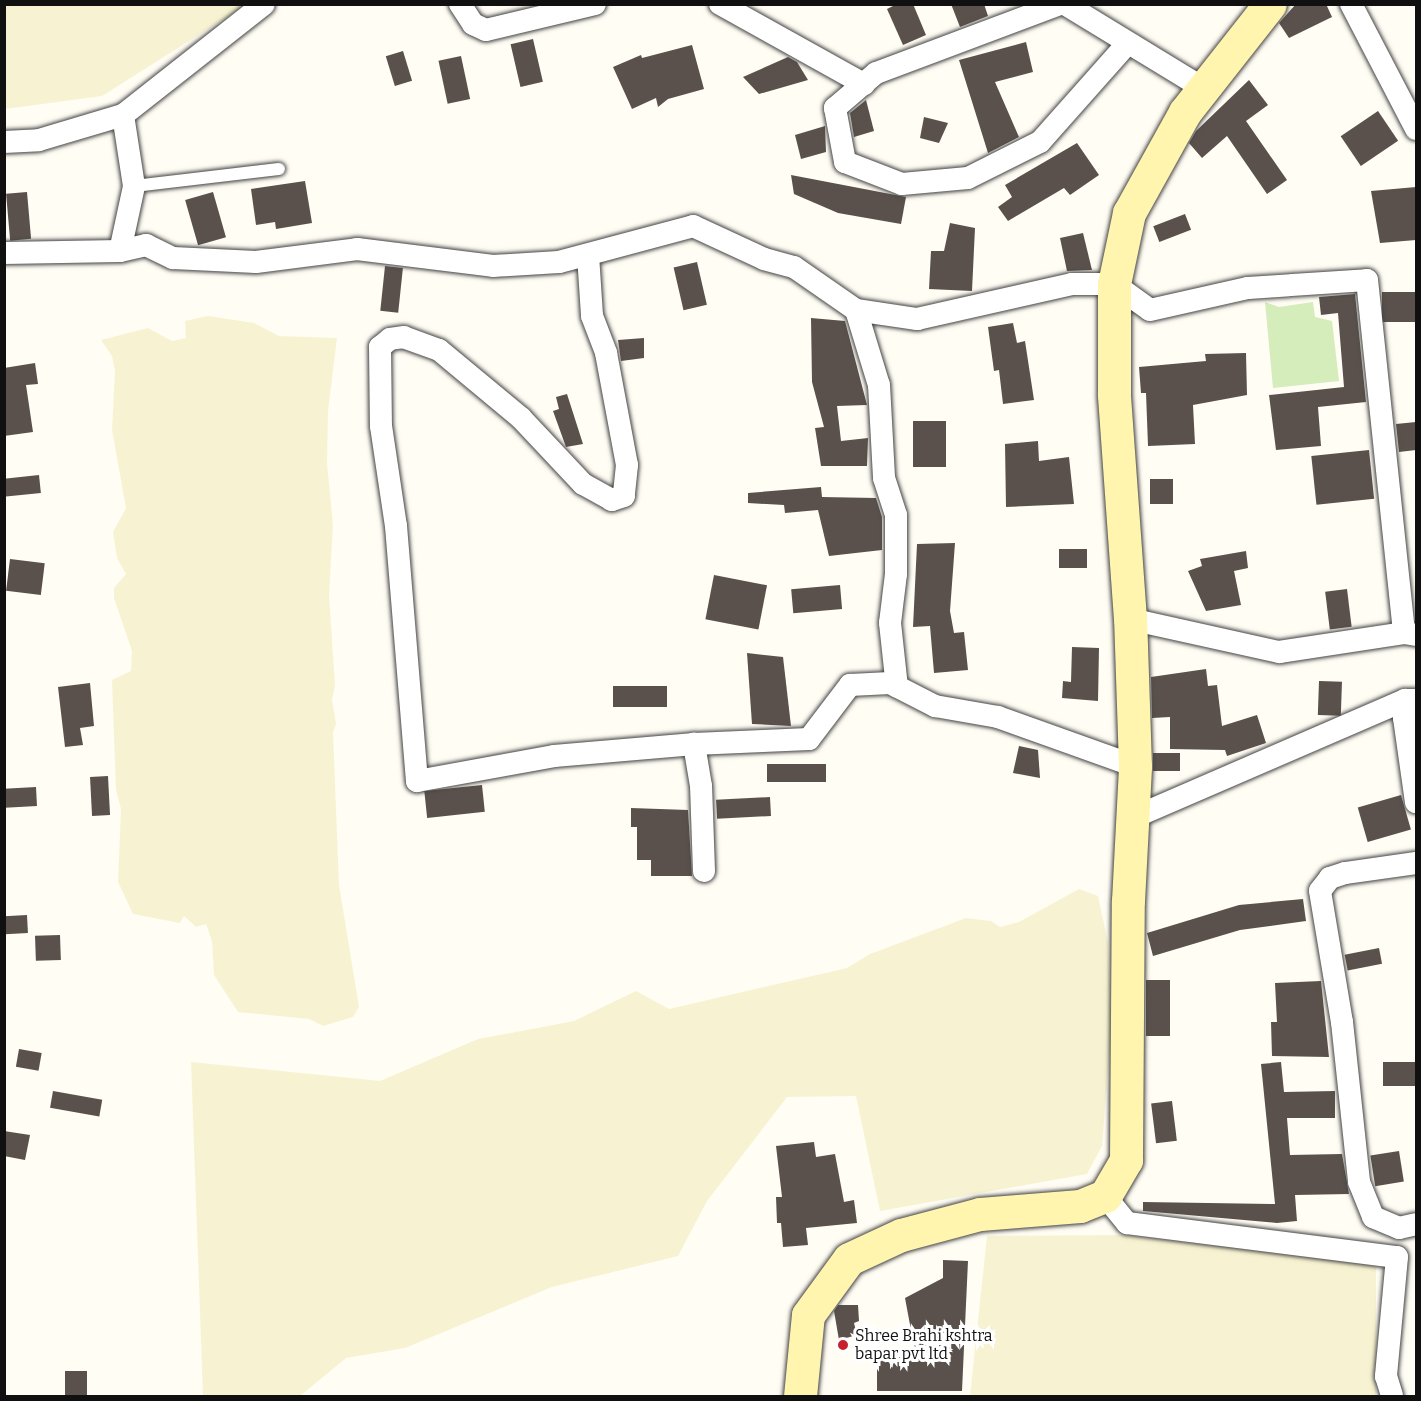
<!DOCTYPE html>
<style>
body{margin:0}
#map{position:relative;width:1421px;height:1401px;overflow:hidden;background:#fffdf4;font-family:Bitter,serif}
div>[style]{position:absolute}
.farmland>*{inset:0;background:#f7f3d2}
.green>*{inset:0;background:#d5ecbb}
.building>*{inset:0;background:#5a514c;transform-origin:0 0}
.roads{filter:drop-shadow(0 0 2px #434343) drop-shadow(0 0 2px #434343)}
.lane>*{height:12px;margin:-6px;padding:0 6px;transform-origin:6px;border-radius:6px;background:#fff}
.street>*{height:22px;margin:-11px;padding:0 11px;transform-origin:11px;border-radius:11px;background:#fff}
.secondary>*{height:33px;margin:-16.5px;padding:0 16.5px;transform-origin:16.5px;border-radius:16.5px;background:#fff5af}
.dots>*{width:16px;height:16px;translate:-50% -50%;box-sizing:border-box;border:3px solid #fff;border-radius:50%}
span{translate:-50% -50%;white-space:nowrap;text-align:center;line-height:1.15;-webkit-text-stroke:6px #fff;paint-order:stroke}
.poi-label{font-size:16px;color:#101010}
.left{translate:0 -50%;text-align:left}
.frame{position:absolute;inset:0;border:6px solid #101010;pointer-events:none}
</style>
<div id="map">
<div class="farmland">
<div style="clip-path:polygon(4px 5px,246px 5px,102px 96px,5px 109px)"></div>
<div style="clip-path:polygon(208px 316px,254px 323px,279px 336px,337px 338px,328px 411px,327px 463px,333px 525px,329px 594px,335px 686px,332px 699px,336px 724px,333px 733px,339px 885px,359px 1007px,353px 1017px,323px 1026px,309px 1019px,238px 1012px,214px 975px,212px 941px,206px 924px,196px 927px,184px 916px,180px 923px,133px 914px,118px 882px,121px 809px,116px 790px,112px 680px,131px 671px,132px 651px,114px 598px,114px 588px,126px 574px,117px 558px,113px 532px,126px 508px,112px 430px,115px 371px,112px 356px,101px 340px,148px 328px,172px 341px,186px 338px,185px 321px)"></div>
<div style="clip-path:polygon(1079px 889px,1098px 896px,1108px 943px,1111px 1031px,1102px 1146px,1087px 1174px,880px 1211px,856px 1096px,787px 1097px,707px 1201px,678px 1256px,552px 1287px,405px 1348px,346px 1358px,300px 1396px,203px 1396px,191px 1062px,380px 1081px,478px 1039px,574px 1021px,636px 991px,669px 1009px,847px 968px,870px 954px,966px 918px,991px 921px,1000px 927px,1019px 922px)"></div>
<div style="clip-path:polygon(1122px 1235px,1376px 1265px,1376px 1396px,970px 1396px,987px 1236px)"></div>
</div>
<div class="green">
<div style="clip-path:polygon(1265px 302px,1279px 307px,1313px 302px,1315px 317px,1332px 321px,1339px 381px,1273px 388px)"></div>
</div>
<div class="building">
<div style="clip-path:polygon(897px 4px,913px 4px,926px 35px,903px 45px,887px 9px)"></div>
<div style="clip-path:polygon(951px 4px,984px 4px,988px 16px,960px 27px)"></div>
<div style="clip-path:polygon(1296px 4px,1326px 4px,1332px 17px,1289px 38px,1279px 23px)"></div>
<div style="left:533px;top:39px;width:44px;height:23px;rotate:77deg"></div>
<div style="clip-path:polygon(1026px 42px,1033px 72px,995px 82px,1019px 137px,988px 153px,959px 60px)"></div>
<div style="clip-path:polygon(692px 45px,704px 89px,668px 99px,658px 107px,656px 98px,632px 109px,613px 67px,641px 55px,642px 58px)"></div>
<div style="left:403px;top:51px;width:31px;height:18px;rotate:73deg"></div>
<div style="left:461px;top:56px;width:44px;height:23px;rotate:78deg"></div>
<div style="clip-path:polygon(788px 57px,797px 62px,808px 80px,759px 94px,743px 77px)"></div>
<div style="clip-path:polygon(1249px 80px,1268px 105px,1246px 121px,1287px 180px,1267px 194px,1227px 136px,1202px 158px,1189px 143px,1196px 131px)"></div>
<div style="clip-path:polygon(866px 100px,874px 131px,854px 137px,850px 113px)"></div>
<div style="left:1378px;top:111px;width:36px;height:45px;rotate:56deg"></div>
<div style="clip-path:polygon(924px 117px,948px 123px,939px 143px,920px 138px)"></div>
<div style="clip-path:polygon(825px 126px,826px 152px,801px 159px,795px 135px)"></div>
<div style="clip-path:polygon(1077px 143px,1099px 175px,1070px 195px,1064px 188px,1008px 221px,998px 207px,1012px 197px,1005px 185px)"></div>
<div style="clip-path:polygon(791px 175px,906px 197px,901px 224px,838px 213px,794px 194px)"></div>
<div style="clip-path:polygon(305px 181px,312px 223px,276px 229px,275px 222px,256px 225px,251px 189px)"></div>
<div style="clip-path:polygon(1416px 187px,1416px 240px,1380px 243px,1371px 191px)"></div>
<div style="left:27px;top:192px;width:47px;height:21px;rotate:85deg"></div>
<div style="left:213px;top:192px;width:47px;height:29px;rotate:74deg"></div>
<div style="left:1185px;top:214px;width:17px;height:34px;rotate:69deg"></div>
<div style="clip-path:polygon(950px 223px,975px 228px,972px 291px,929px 289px,931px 251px,944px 251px)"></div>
<div style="clip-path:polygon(1083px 233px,1092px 270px,1067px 271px,1060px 238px)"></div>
<div style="left:697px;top:262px;width:44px;height:24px;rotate:77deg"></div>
<div style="left:385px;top:266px;width:18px;height:45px;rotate:6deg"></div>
<div style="left:1416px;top:292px;width:30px;height:34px;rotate:90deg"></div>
<div style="clip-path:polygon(1355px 294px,1366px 402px,1318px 407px,1321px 446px,1276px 450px,1269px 395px,1344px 387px,1338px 313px,1321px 315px,1319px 297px)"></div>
<div style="clip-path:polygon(811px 318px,845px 321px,867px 405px,837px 406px,841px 441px,868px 438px,867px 466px,821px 466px,815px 428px,824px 427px,812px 382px)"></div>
<div style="clip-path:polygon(1013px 323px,1017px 343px,1025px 341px,1034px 400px,1003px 404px,999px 370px,994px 371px,988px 327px)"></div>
<div style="clip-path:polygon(644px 338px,644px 358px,621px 361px,618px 340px)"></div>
<div style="clip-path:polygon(1246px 353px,1247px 395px,1193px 405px,1195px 444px,1148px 446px,1146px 393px,1141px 393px,1139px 367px,1206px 361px,1205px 354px)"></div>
<div style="clip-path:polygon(35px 363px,38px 384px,26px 385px,33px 432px,4px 436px,4px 368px)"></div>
<div style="clip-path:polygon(567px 394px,583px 444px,566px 447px,553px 411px,559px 409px,556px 397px)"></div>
<div style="left:913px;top:421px;width:33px;height:46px"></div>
<div style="clip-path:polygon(1416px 422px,1416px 450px,1399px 452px,1396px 424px)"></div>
<div style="clip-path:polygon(1038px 441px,1039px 461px,1069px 457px,1074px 504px,1006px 507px,1005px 444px)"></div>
<div style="left:1369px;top:450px;width:49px;height:58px;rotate:84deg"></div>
<div style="left:39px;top:475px;width:18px;height:35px;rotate:84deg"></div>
<div style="left:1150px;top:479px;width:23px;height:25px"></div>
<div style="clip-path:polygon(821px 487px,822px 497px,876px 498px,882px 517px,882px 550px,829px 556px,818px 510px,785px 513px,784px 505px,748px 503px,748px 493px)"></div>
<div style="clip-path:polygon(955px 543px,950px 611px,954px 633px,964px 632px,968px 670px,934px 673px,930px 626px,913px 627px,917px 544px)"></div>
<div style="left:1059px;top:549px;width:28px;height:19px"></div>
<div style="clip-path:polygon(1246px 551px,1248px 568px,1234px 571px,1241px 605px,1206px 611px,1188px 571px,1202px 566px,1200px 559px)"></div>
<div style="left:10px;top:559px;width:35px;height:32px;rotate:7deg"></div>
<div style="left:714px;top:575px;width:54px;height:45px;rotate:11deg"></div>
<div style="left:840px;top:585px;width:24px;height:49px;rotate:85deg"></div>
<div style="left:1347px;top:589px;width:38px;height:22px;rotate:83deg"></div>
<div style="clip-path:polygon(1072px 647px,1099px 648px,1098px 701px,1062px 698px,1063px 681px,1071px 682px)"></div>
<div style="clip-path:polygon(747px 653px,783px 657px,791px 726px,752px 724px)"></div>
<div style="clip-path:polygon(1206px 669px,1208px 686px,1217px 685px,1222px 726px,1257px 715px,1266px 743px,1227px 756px,1225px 750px,1170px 749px,1170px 717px,1152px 718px,1151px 677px)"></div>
<div style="left:1319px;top:681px;width:23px;height:34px;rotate:2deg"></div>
<div style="clip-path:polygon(90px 683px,94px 726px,80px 728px,83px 745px,65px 747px,58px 687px)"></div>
<div style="left:613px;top:686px;width:54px;height:21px"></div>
<div style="clip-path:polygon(1019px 746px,1038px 750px,1040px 778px,1013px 773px)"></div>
<div style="left:1153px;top:753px;width:27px;height:18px"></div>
<div style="left:767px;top:764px;width:59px;height:18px"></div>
<div style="left:108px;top:776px;width:39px;height:18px;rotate:87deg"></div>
<div style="left:482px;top:785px;width:27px;height:58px;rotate:84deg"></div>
<div style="left:36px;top:787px;width:19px;height:32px;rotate:87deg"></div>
<div style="left:1401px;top:795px;width:36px;height:45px;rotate:74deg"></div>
<div style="left:770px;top:797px;width:19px;height:54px;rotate:87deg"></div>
<div style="clip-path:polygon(631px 808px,688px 810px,692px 876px,651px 876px,651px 860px,637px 860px,637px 827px,631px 827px)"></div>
<div style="clip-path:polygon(1303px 899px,1306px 921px,1240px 930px,1153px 956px,1147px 933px,1239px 905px)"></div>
<div style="left:27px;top:915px;width:18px;height:23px;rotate:87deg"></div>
<div style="left:60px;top:935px;width:25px;height:25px;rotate:88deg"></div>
<div style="left:1379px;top:948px;width:16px;height:35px;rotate:79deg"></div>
<div style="left:1146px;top:980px;width:24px;height:56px"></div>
<div style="clip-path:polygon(1321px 981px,1329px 1057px,1272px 1056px,1271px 1022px,1277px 1022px,1275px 983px)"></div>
<div style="left:19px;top:1049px;width:23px;height:18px;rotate:10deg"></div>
<div style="clip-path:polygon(1281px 1062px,1284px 1092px,1335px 1091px,1335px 1118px,1287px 1118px,1290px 1155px,1342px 1154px,1349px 1194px,1295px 1195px,1297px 1221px,1277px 1223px,1143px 1211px,1143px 1202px,1275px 1204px,1261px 1064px)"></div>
<div style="left:1383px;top:1062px;width:33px;height:24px"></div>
<div style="left:53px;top:1091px;width:50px;height:17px;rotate:10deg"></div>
<div style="left:1172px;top:1101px;width:40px;height:21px;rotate:83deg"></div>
<div style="clip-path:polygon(4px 1131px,30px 1135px,25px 1160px,4px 1156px)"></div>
<div style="clip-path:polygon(814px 1142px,816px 1157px,835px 1154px,844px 1202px,854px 1200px,857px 1223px,806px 1228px,808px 1245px,783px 1247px,781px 1223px,777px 1223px,776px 1197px,782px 1197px,776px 1146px)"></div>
<div style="left:1399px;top:1151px;width:31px;height:29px;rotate:81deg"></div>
<div style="clip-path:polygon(943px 1260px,968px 1261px,962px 1391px,877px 1391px,877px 1357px,916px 1357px,905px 1298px,943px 1278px)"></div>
<div style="clip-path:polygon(838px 1305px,858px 1305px,859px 1321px,854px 1323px,857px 1335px,839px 1340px,834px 1311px)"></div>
<div style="left:65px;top:1371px;width:22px;height:25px"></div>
</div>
<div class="roads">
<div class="lane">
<div style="left:134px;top:186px;width:146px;rotate:-6.7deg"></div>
</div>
<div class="street">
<div style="left:460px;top:4px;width:24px;rotate:57deg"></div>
<div style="left:473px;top:24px;width:14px;rotate:25deg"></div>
<div style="left:486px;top:30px;width:112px;rotate:-13.4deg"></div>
<div style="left:720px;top:4px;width:165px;rotate:29.1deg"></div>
<div style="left:1060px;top:4px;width:197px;rotate:159.4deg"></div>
<div style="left:876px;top:73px;width:54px;rotate:139.5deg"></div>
<div style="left:835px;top:108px;width:55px;rotate:79.5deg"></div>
<div style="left:845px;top:162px;width:61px;rotate:21.1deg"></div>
<div style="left:902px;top:184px;width:66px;rotate:-5.2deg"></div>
<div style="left:968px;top:178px;width:80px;rotate:-26.6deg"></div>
<div style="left:1040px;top:142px;width:132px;rotate:-48.4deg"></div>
<div style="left:1065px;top:4px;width:165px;rotate:31.4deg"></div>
<div style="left:1351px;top:4px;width:141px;rotate:62.5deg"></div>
<div style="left:4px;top:142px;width:35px;rotate:-3deg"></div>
<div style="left:39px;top:140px;width:88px;rotate:-16.6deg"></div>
<div style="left:123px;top:115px;width:179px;rotate:-38.2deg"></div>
<div style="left:120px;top:251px;width:27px;rotate:-13deg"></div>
<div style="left:146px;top:245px;width:30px;rotate:26deg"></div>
<div style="left:173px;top:258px;width:83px;rotate:2.8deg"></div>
<div style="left:256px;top:262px;width:102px;rotate:-7.3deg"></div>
<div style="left:357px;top:249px;width:137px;rotate:7.1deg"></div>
<div style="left:493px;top:266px;width:66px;rotate:-3.5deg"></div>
<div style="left:559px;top:262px;width:139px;rotate:-15deg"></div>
<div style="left:693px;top:226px;width:78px;rotate:24.9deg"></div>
<div style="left:764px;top:259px;width:31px;rotate:15deg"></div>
<div style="left:794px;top:267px;width:75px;rotate:34.7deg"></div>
<div style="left:856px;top:310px;width:62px;rotate:8.4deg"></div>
<div style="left:917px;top:319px;width:159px;rotate:-12.7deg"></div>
<div style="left:1072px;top:284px;width:42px"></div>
<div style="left:1114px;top:284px;width:44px;rotate:35.8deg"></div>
<div style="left:1150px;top:310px;width:100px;rotate:-12.7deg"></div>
<div style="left:1248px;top:288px;width:119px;rotate:-3.8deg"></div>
<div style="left:1367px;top:280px;width:355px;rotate:84deg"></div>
<div style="left:4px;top:253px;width:116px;rotate:-1deg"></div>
<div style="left:120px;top:251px;width:66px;rotate:-77.8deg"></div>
<div style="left:134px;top:186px;width:72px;rotate:-98.8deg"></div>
<div style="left:588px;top:255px;width:61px;rotate:86.2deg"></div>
<div style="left:592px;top:316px;width:40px;rotate:69deg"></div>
<div style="left:606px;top:353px;width:114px;rotate:79.4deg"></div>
<div style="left:627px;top:465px;width:31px;rotate:96deg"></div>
<div style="left:624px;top:496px;width:13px;rotate:162deg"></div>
<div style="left:612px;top:500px;width:33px;rotate:-151deg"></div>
<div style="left:583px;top:484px;width:91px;rotate:-133.2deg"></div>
<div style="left:521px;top:418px;width:107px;rotate:-140.3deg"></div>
<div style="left:439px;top:350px;width:37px;rotate:-160deg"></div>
<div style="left:404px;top:337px;width:14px;rotate:172deg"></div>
<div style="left:390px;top:339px;width:13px;rotate:141deg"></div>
<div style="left:380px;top:347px;width:79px;rotate:89.3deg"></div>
<div style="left:381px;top:426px;width:101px;rotate:81.5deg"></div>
<div style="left:396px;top:526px;width:256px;rotate:85.3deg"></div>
<div style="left:417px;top:781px;width:139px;rotate:-10.3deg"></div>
<div style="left:554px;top:756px;width:141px;rotate:-4.9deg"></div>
<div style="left:856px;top:310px;width:78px;rotate:73deg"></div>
<div style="left:879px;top:385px;width:93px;rotate:86.9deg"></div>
<div style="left:884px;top:478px;width:39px;rotate:72deg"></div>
<div style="left:896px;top:515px;width:59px;rotate:90deg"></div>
<div style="left:896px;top:574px;width:49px;rotate:97deg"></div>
<div style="left:890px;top:623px;width:64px;rotate:83.8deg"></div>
<div style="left:1130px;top:619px;width:153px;rotate:12.5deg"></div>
<div style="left:1279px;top:652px;width:126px;rotate:-8.6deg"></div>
<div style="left:1404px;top:633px;width:12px;rotate:9deg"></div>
<div style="left:1405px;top:700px;width:18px;rotate:93deg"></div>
<div style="left:1404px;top:718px;width:85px;rotate:81.9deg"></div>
<div style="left:1130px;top:819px;width:300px;rotate:-23.4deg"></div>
<div style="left:1405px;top:700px;width:11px"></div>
<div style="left:1416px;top:863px;width:72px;rotate:172deg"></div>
<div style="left:1345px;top:873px;width:16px;rotate:162deg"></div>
<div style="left:1330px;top:878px;width:16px;rotate:128deg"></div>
<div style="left:1320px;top:891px;width:133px;rotate:80.5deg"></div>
<div style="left:1342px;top:1022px;width:161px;rotate:83.9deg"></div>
<div style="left:1359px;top:1182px;width:38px;rotate:68deg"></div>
<div style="left:1373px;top:1217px;width:28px;rotate:23deg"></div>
<div style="left:1399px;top:1228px;width:17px;rotate:-13deg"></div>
<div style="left:704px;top:871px;width:85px;rotate:-92deg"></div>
<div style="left:701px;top:786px;width:43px;rotate:-99.5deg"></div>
<div style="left:694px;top:744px;width:115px;rotate:-2.5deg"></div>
<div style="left:809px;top:739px;width:68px;rotate:-52.8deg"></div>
<div style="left:850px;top:685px;width:40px;rotate:-2.9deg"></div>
<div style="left:890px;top:683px;width:51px;rotate:27.1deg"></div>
<div style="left:935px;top:706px;width:64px;rotate:9.9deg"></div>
<div style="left:998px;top:717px;width:145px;rotate:19.7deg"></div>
<div style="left:1105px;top:1196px;width:35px;rotate:51deg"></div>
<div style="left:1127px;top:1223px;width:272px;rotate:7.2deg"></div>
<div style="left:1397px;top:1257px;width:120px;rotate:95.3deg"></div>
<div style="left:1386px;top:1376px;width:21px;rotate:73deg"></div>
</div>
<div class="secondary">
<div style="left:800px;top:1396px;width:81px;rotate:-84.4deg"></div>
<div style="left:808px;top:1315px;width:69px;rotate:-53.8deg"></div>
<div style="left:849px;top:1259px;width:57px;rotate:-24.8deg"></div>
<div style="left:901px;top:1235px;width:82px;rotate:-14.9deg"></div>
<div style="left:980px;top:1214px;width:100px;rotate:-4.6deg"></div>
<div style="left:1080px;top:1206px;width:27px;rotate:-22deg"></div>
<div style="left:1105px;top:1196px;width:42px;rotate:-59.7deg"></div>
<div style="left:1126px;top:1160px;width:259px;rotate:-89.6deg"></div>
<div style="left:1128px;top:901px;width:135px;rotate:-87deg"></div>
<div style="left:1135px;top:766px;width:147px;rotate:-91.9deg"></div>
<div style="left:1130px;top:619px;width:226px;rotate:-94.1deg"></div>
<div style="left:1114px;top:394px;width:110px;rotate:-90deg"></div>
<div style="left:1114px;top:284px;width:73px;rotate:-78.1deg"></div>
<div style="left:1129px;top:213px;width:115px;rotate:-61deg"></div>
<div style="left:1185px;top:112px;width:137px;rotate:-51.8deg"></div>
</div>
</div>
<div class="dots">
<div style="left:843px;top:1345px;background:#c8212c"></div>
</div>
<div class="poi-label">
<span class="left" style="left:855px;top:1345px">Shree Brahi kshtra<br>bapar pvt ltd</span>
</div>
<div class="frame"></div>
</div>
